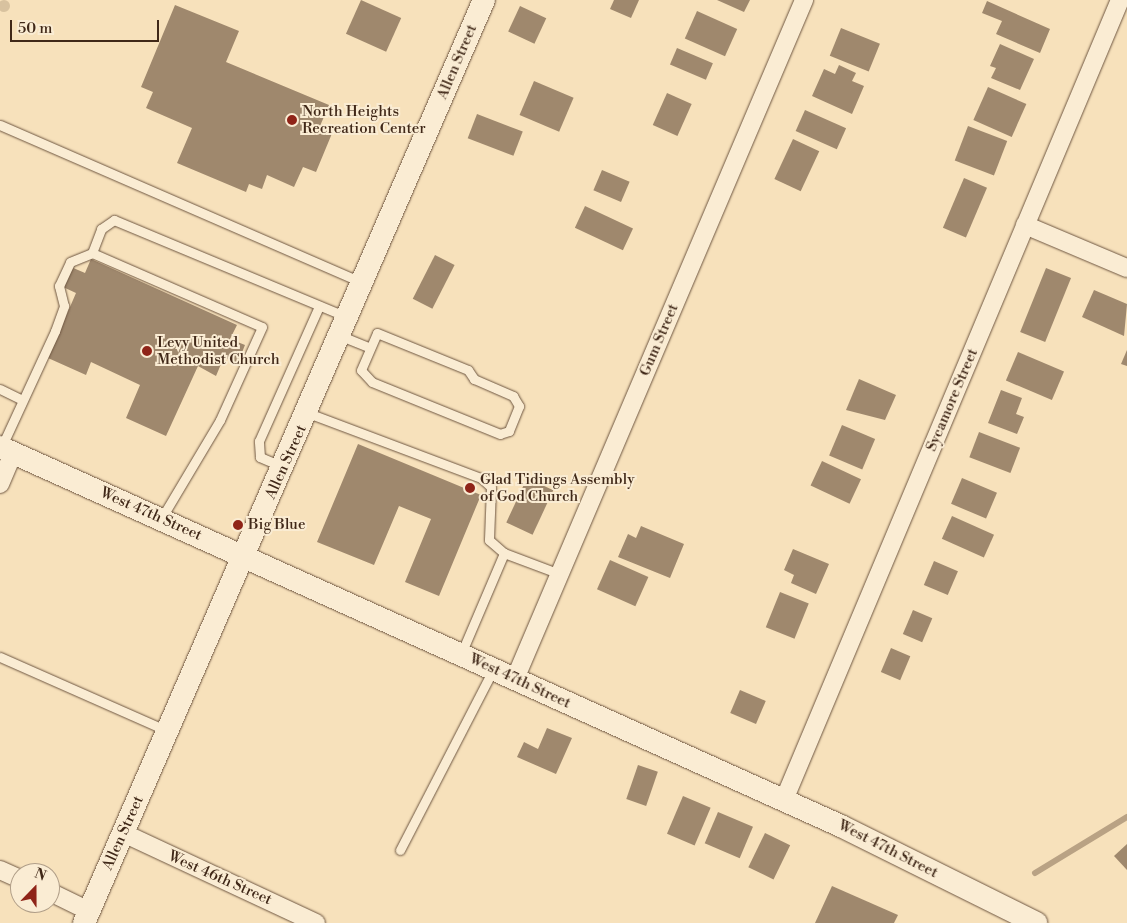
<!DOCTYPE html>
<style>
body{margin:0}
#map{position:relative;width:1127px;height:923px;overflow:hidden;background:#f7e1bb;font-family:"Libre Bodoni",serif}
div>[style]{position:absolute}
.green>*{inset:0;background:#d8c29f}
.round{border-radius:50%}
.stream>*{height:6px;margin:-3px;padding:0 3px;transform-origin:3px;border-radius:3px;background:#b9a284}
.building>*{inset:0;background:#9f886d;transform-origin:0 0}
.roads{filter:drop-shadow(0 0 1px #6e5641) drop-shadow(0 0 1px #6e5641)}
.service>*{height:9px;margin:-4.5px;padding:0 4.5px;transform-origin:4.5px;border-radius:4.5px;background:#faecd3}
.minor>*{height:18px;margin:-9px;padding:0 9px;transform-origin:9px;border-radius:9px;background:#faecd3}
.tertiary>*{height:22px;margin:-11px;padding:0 11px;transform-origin:11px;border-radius:11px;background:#faecd3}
.dots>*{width:14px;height:14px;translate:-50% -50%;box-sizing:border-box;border:2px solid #faecd3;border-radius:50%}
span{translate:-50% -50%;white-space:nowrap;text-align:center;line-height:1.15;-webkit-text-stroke:4px #faecd3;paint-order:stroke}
.street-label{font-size:15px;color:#402818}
.poi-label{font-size:15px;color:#402818}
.left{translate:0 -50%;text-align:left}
.north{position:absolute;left:10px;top:863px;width:50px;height:50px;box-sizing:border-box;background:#faecd3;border:1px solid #b09e88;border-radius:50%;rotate:22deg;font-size:14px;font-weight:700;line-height:20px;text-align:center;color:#402818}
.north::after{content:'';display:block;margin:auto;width:18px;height:22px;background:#8f2418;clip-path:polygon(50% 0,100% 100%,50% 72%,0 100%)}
.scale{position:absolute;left:10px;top:20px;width:149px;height:22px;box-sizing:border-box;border:2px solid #402818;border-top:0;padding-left:6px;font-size:15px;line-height:18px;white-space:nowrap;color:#402818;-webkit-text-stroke:4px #faecd3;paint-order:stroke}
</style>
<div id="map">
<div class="green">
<div class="round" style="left:-2px;top:0;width:12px;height:12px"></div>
</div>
<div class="stream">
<div style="left:1035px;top:873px;width:108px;rotate:-31.3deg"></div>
</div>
<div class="building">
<div style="left:361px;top:0;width:44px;height:37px;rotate:24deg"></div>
<div style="clip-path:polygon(614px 0,639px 0,631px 18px,610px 9px)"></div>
<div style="clip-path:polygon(717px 0,750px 0,744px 12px)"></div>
<div style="clip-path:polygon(987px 1px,1050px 29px,1040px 53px,996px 34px,1002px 21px,982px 13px)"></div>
<div style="clip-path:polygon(175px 5px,239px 31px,226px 62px,329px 105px,320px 126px,333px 131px,316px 172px,303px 167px,294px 187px,267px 175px,262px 189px,249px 184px,246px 192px,177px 163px,192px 128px,146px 108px,153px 92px,141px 87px)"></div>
<div style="left:520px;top:6px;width:29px;height:28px;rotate:25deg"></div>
<div style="left:697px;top:11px;width:44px;height:30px;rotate:24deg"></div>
<div style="left:841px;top:28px;width:42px;height:30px;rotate:22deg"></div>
<div style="clip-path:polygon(1000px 44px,1034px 59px,1020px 90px,991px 78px,996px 68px,990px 66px)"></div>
<div style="left:677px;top:48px;width:39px;height:18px;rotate:23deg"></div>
<div style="clip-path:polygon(839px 65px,856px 73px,852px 81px,864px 86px,852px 114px,812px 96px,824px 69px,835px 74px)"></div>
<div style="left:534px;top:81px;width:43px;height:37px;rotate:23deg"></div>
<div style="left:988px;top:87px;width:42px;height:36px;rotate:24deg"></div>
<div style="left:667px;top:93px;width:27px;height:35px;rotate:24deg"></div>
<div style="left:805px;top:110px;width:45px;height:23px;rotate:24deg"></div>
<div style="left:477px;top:114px;width:49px;height:26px;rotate:21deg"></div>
<div style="left:968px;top:126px;width:42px;height:37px;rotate:21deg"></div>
<div style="left:793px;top:139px;width:29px;height:44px;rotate:25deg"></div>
<div style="left:602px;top:170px;width:30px;height:22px;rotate:23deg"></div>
<div style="left:964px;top:178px;width:25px;height:54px;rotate:23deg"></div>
<div style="left:585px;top:206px;width:53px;height:24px;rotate:25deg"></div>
<div style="left:435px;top:255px;width:22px;height:49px;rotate:27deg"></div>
<div style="clip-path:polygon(91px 259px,237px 325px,230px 339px,245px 345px,237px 365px,224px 357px,216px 376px,198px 366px,166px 436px,126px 418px,140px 385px,91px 362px,86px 375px,48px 358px,76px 293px,63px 287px,71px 267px,85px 273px)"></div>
<div style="left:1046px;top:268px;width:27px;height:69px;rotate:22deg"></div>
<div style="clip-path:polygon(1094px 290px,1127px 304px,1124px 336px,1082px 317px)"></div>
<div style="clip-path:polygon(1127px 350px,1127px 366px,1121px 364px)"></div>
<div style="left:1018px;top:352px;width:50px;height:31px;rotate:23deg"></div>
<div style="clip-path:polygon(859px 379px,896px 395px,885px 420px,846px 410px)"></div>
<div style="clip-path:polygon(1001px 390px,1022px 398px,1016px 414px,1024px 417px,1017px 434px,988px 423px)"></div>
<div style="left:842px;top:425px;width:36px;height:33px;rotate:23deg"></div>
<div style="left:979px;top:432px;width:44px;height:27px;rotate:21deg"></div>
<div style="clip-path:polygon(358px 444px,481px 495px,439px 596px,405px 582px,431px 519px,399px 506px,374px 565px,317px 542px)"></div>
<div style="left:822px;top:461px;width:43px;height:27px;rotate:25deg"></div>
<div style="left:527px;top:478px;width:29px;height:49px;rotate:25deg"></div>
<div style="left:962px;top:478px;width:38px;height:28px;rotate:23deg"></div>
<div style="left:952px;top:516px;width:46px;height:25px;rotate:24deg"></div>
<div style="clip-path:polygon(641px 526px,684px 544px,670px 578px,618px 557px,628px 534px,636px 538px)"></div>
<div style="clip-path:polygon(793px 549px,829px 564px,816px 594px,791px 583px,794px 575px,784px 570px)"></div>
<div style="left:610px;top:560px;width:42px;height:32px;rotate:24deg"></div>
<div style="left:934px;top:561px;width:26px;height:26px;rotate:23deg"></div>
<div style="left:780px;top:592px;width:31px;height:38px;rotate:22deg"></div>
<div style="left:913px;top:610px;width:21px;height:26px;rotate:23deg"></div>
<div style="left:891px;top:648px;width:21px;height:26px;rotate:23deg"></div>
<div style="left:740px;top:690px;width:28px;height:25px;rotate:23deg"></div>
<div style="clip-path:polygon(547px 728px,572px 738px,556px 774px,517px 757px,524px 742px,538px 749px)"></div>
<div style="left:638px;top:765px;width:21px;height:36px;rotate:19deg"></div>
<div style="left:683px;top:796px;width:30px;height:41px;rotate:23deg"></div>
<div style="left:718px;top:812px;width:38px;height:34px;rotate:23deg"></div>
<div style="left:765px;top:833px;width:28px;height:38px;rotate:26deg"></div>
<div style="clip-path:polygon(1127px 844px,1127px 870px,1114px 856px)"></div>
<div style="clip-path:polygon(832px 886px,898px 915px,894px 923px,815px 923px)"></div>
</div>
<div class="roads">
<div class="service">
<div style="left:0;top:125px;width:394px;rotate:23.5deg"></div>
<div style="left:92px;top:253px;width:26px;rotate:-69deg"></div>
<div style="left:101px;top:229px;width:16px;rotate:-35deg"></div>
<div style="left:114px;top:220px;width:252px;rotate:22.6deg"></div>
<div style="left:377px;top:333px;width:98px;rotate:22.1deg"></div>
<div style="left:468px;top:370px;width:11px;rotate:56deg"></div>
<div style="left:474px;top:379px;width:43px;rotate:23.6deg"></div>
<div style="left:513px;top:396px;width:12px;rotate:59deg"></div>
<div style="left:519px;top:406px;width:27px;rotate:112deg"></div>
<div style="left:509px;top:431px;width:9px;rotate:162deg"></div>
<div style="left:500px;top:434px;width:138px;rotate:-157.9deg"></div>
<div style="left:372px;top:382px;width:16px;rotate:-133deg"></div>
<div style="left:361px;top:370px;width:40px;rotate:-66.6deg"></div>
<div style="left:341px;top:336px;width:31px;rotate:22deg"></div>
<div style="left:0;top:389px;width:25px;rotate:26deg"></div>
<div style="left:308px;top:413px;width:185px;rotate:20.6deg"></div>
<div style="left:481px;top:478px;width:13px;rotate:42deg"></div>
<div style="left:491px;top:487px;width:53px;rotate:92.2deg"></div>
<div style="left:489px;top:540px;width:20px;rotate:41deg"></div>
<div style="left:504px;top:553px;width:60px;rotate:20.6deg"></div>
<div style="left:1px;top:448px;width:129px;rotate:-65.2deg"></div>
<div style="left:55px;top:331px;width:27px;rotate:-70deg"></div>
<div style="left:64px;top:306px;width:21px;rotate:-104deg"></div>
<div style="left:59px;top:286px;width:26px;rotate:-65deg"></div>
<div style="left:70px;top:262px;width:24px;rotate:-22deg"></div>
<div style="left:92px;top:253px;width:185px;rotate:23.5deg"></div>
<div style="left:262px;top:327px;width:102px;rotate:114.3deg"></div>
<div style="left:220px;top:420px;width:115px;rotate:120.8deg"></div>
<div style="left:281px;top:466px;width:23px;rotate:-157deg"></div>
<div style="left:260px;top:457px;width:16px;rotate:-94deg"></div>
<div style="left:259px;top:441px;width:148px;rotate:-66deg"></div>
<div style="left:461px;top:654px;width:110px;rotate:-66.9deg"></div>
<div style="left:0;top:657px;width:184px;rotate:23.8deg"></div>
<div style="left:400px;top:850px;width:203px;rotate:-62.7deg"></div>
</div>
<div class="minor">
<div style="left:1025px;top:225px;width:111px;rotate:22.9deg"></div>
<div style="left:0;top:484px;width:34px;rotate:-67deg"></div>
<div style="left:515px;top:679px;width:738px;rotate:-66.94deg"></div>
<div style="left:784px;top:800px;width:868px;rotate:-67.22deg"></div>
<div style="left:123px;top:833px;width:213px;rotate:25deg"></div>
<div style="left:0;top:870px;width:22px;rotate:24deg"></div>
<div style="left:50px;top:892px;width:43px;rotate:26deg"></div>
</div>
<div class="tertiary">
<div style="left:0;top:447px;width:922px;rotate:24.26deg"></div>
<div style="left:841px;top:826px;width:218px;rotate:26.4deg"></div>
<div style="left:84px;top:923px;width:1006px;rotate:-66.57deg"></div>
</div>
</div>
<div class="dots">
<div style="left:292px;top:120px;background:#8f2418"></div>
<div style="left:147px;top:351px;background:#8f2418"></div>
<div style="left:470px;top:488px;background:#8f2418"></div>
<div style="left:238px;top:525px;background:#8f2418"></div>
</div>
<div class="street-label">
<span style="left:457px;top:62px;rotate:-67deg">Allen Street</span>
<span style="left:659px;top:340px;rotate:-67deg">Gum Street</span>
<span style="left:952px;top:400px;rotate:-67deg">Sycamore Street</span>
<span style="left:286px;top:462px;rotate:-66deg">Allen Street</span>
<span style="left:151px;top:514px;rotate:24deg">West 47th Street</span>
<span style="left:520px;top:681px;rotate:25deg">West 47th Street</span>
<span style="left:123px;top:833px;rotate:-66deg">Allen Street</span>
<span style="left:888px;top:849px;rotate:27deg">West 47th Street</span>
<span style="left:220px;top:878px;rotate:24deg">West 46th Street</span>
</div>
<div class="poi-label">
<span class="left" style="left:302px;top:120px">North Heights<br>Recreation Center</span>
<span class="left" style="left:157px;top:351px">Levy United<br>Methodist Church</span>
<span class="left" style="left:480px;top:488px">Glad Tidings Assembly<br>of God Church</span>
<span class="left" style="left:248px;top:525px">Big Blue</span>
</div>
<div class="north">N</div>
<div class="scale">50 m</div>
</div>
